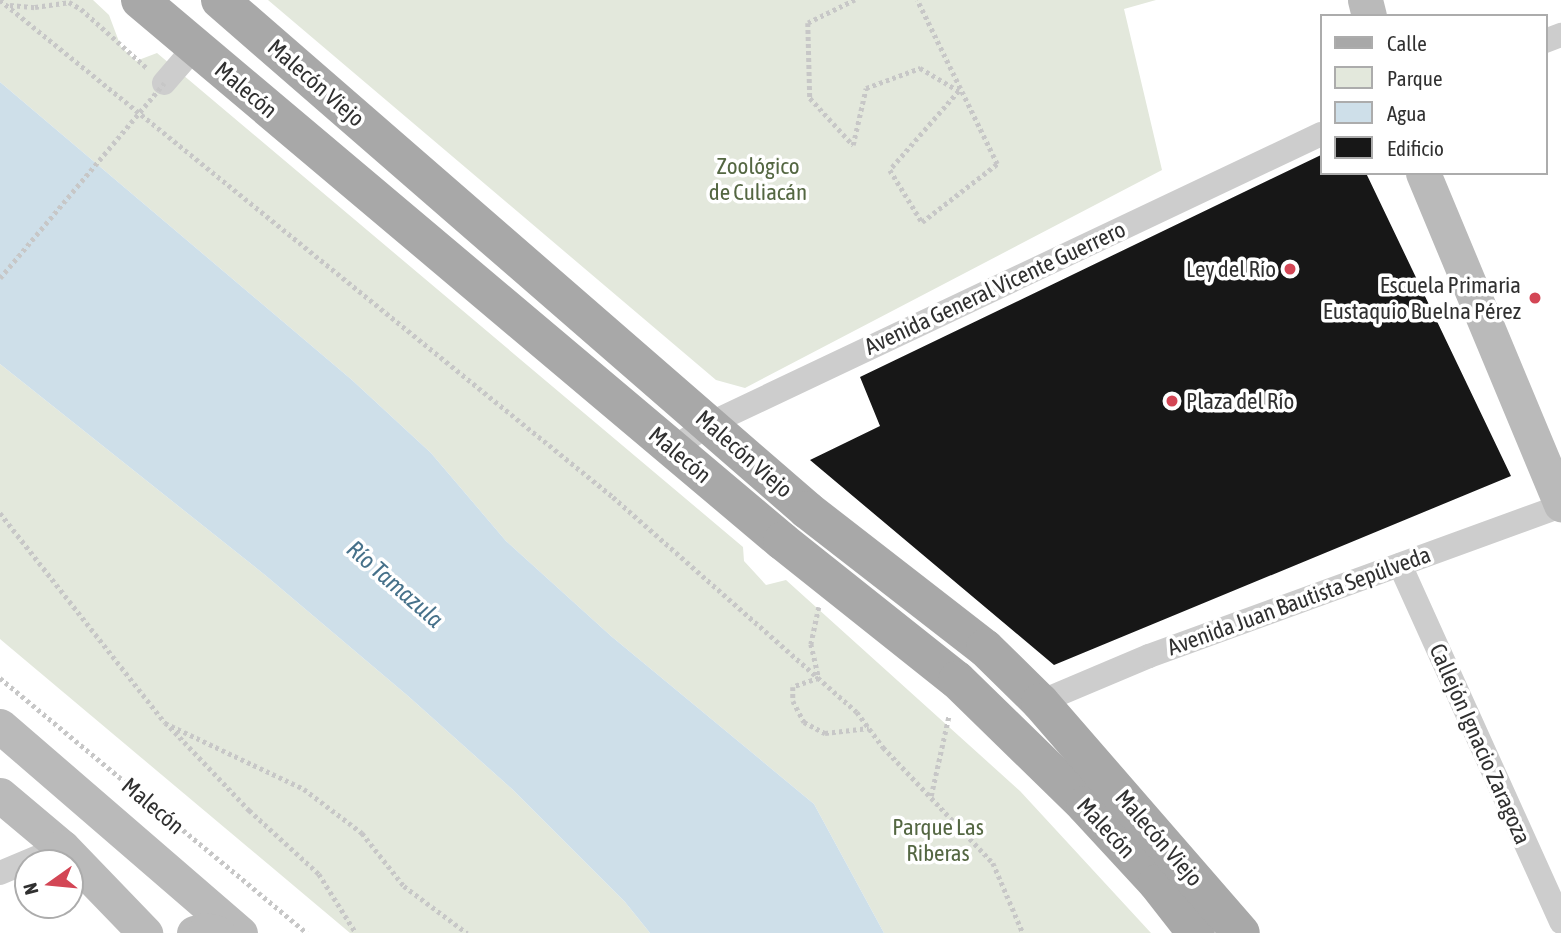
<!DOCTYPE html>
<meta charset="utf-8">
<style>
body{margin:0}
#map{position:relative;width:1561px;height:933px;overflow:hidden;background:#fff;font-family:"Asap Condensed",sans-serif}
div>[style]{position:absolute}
.green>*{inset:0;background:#e3e8dc}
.water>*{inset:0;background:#cedfe9}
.building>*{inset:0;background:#171717}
.path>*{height:4.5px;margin-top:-2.25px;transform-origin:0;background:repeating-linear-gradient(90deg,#c7c7c7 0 3.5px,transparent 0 7px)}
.street>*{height:24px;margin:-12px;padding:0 12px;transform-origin:12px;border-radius:12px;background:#cdcdcd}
.secondary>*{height:35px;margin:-17.5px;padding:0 17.5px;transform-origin:17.5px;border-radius:17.5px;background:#bababa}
.primary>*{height:38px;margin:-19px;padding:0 19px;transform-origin:19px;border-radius:19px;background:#a8a8a8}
.path-bridge>*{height:4.5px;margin-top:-2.25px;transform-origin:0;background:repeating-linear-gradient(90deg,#c7c7c7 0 3.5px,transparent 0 7px)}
.dots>*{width:19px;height:19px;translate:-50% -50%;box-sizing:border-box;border:4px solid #fff;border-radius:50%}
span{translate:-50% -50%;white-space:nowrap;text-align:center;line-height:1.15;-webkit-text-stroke:7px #fff;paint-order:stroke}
.street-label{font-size:23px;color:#303030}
.park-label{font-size:23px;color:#546742}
.poi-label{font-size:23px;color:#303030}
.right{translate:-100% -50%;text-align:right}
.left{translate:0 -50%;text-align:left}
.water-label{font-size:24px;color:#46718a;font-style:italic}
.legend{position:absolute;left:1320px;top:14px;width:228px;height:161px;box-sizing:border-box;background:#fff;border:2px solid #acacac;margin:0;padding:9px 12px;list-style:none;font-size:21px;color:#303030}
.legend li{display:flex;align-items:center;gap:14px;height:35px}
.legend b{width:35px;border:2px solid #acacac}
.north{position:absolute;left:14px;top:849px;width:70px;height:70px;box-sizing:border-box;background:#fff;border:2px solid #acacac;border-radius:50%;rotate:255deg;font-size:19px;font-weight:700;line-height:28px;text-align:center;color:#303030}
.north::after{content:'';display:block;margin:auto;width:24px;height:32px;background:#d34655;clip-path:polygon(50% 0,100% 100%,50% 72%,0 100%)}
</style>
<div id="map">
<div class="green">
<div style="clip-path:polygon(0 0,93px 0,109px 15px,121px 47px,136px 61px,157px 53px,743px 547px,744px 561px,766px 585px,786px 580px,1020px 791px,1151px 933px,884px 933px,814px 804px,611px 636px,506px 541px,431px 453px,352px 380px,0 82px)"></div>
<div style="clip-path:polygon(268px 0,1156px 0,1124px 9px,1162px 170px,745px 388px,716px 380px)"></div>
<div style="clip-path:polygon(0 364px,265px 575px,408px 696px,512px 789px,625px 902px,650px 933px,350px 933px,0 639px)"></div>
</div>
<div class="water">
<div style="clip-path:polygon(0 82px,352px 380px,431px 453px,506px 541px,611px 636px,814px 804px,884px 933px,650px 933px,625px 902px,512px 789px,408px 696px,265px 575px,0 364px)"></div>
</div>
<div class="building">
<div style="clip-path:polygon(1321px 155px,1321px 173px,1366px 173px,1511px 476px,1054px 665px,810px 460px,880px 426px,860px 377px)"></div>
</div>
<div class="path">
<div style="left:0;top:0;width:789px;rotate:39.03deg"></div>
<div style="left:613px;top:497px;width:325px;rotate:41.4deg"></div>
<div style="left:857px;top:712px;width:44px;rotate:53.4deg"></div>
<div style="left:883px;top:747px;width:160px;rotate:46.5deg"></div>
<div style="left:993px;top:863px;width:76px;rotate:66.8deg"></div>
<div style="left:855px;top:0;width:52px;rotate:153.9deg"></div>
<div style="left:808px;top:23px;width:75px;rotate:88.5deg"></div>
<div style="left:810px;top:98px;width:64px;rotate:47.5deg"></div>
<div style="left:853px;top:145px;width:58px;rotate:-77.2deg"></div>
<div style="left:866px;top:88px;width:58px;rotate:-20.3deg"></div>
<div style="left:920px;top:68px;width:45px;rotate:30.5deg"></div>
<div style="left:959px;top:91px;width:105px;rotate:131.1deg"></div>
<div style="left:890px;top:170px;width:61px;rotate:58.4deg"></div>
<div style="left:922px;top:222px;width:95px;rotate:-37.7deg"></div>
<div style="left:997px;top:164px;width:182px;rotate:-116deg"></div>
<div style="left:10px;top:5px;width:25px;rotate:5deg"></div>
<div style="left:35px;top:7px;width:34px;rotate:-8deg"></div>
<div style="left:69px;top:2px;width:14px;rotate:30deg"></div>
<div style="left:81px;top:9px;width:89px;rotate:41.8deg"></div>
<div style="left:0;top:513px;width:267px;rotate:51.8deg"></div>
<div style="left:165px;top:723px;width:154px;rotate:25.4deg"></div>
<div style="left:304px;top:789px;width:73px;rotate:37.2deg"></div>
<div style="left:362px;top:833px;width:68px;rotate:51.6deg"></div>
<div style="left:404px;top:886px;width:79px;rotate:36.7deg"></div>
<div style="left:819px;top:607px;width:38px;rotate:102deg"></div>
<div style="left:811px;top:644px;width:35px;rotate:77deg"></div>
<div style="left:819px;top:678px;width:28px;rotate:161deg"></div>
<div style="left:793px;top:687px;width:14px;rotate:90deg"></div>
<div style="left:793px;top:701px;width:24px;rotate:62deg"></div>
<div style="left:804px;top:722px;width:24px;rotate:28deg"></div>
<div style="left:825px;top:733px;width:44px;rotate:-6.5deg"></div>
<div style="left:0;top:678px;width:399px;rotate:39.7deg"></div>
<div style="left:170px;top:727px;width:115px;rotate:46.4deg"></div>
<div style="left:249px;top:810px;width:95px;rotate:42.4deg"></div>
<div style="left:319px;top:874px;width:70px;rotate:57.9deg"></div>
<div style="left:931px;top:796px;width:83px;rotate:-77.5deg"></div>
</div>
<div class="street">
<div style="left:1545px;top:41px;width:17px;rotate:-21deg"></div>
<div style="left:164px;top:83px;width:48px;rotate:-49.3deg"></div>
<div style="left:673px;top:449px;width:44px;rotate:-34.8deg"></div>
<div style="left:709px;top:424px;width:677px;rotate:-25.35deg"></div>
<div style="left:1400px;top:565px;width:392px;rotate:65.7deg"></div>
<div style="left:1040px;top:702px;width:118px;rotate:-22.9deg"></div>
<div style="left:1149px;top:656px;width:438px;rotate:-20deg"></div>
<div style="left:0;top:873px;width:67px;rotate:-22.8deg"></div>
</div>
<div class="secondary">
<div style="left:1365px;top:0;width:16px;rotate:76deg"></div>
<div style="left:1423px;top:173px;width:359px;rotate:67.4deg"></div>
<div style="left:0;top:726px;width:317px;rotate:40.8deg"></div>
<div style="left:0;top:795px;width:81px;rotate:40deg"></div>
<div style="left:62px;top:847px;width:120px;rotate:46deg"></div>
<div style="left:194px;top:933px;width:12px;rotate:-14deg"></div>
<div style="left:206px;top:930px;width:12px;rotate:14deg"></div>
</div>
<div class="primary">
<div style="left:140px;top:0;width:840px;rotate:40.12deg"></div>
<div style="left:782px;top:541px;width:223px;rotate:38.5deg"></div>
<div style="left:957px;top:680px;width:179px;rotate:44.3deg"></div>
<div style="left:1085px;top:805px;width:106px;rotate:47.3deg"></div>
<div style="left:1157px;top:883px;width:63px;rotate:52deg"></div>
<div style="left:220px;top:0;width:778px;rotate:40.98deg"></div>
<div style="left:807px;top:510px;width:225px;rotate:37.8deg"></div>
<div style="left:985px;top:648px;width:77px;rotate:44.5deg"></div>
<div style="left:1040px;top:702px;width:306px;rotate:49deg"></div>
</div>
<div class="path-bridge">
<div style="left:0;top:278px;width:255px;rotate:-49.9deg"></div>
</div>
<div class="dots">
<div style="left:1290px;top:269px;background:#d34655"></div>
<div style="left:1535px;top:298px;background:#d34655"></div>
<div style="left:1172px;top:401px;background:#d34655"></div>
</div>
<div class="street-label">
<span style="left:316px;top:83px;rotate:41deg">Malecón Viejo</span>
<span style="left:246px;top:90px;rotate:40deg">Malecón</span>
<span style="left:995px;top:288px;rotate:-25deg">Avenida General Vicente Guerrero</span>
<span style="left:744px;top:454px;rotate:41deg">Malecón Viejo</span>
<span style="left:680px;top:455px;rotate:40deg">Malecón</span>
<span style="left:1299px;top:601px;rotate:-20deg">Avenida Juan Bautista Sepúlveda</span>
<span style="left:1480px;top:744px;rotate:66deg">Callejón Ignacio Zaragoza</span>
<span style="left:153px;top:806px;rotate:40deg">Malecón</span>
<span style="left:1106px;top:828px;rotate:47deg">Malecón</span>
<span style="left:1159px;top:838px;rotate:49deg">Malecón Viejo</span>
</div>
<div class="park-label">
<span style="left:758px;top:179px">Zoológico<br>de Culiacán</span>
<span style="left:938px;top:840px">Parque Las<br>Riberas</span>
</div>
<div class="poi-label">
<span class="right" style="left:1276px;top:269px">Ley del Río</span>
<span class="right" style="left:1521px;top:298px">Escuela Primaria<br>Eustaquio Buelna Pérez</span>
<span class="left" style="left:1186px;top:401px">Plaza del Río</span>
</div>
<div class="water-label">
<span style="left:395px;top:584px;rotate:41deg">Río Tamazula</span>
</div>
<ul class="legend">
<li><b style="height:9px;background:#a8a8a8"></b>Calle</li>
<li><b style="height:19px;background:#e3e8dc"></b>Parque</li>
<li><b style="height:19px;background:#cedfe9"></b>Agua</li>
<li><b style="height:19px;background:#171717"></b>Edificio</li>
</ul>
<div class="north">N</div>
</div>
